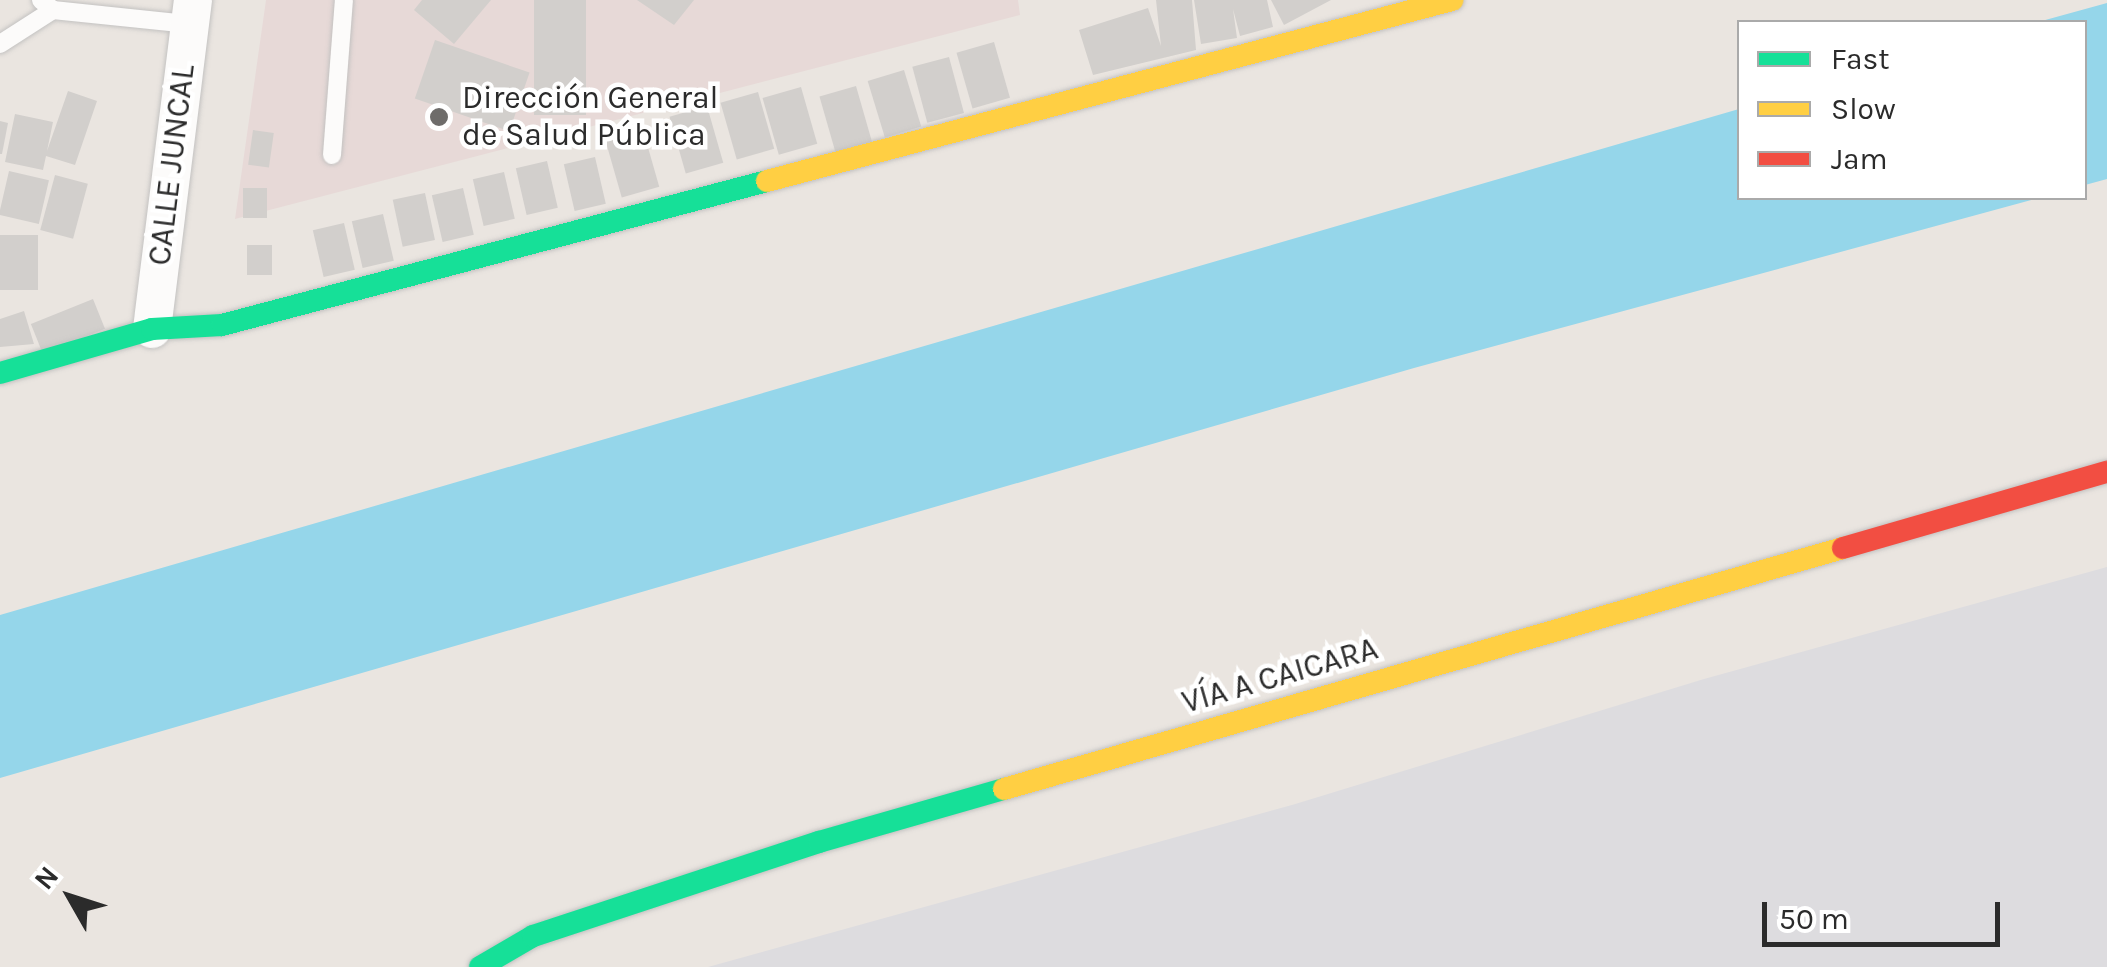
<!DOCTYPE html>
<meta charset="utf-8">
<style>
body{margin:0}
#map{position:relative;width:2107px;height:967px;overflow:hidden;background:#eae5e0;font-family:Karla,sans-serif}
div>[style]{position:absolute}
.medical>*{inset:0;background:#e7d9d7}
.airport>*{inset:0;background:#dddcdf}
.water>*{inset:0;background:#95d6ea}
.building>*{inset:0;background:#d2cfcc;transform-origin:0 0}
.roads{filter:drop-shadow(0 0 2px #c3c2c1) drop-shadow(0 0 2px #c3c2c1)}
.lane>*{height:18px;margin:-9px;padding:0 9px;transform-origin:9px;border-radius:9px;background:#fcfbfa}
.street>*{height:38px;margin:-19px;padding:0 19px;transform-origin:19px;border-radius:19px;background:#fcfbfa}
.fast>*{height:22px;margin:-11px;padding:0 11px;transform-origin:11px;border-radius:11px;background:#16e098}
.slow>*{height:22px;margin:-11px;padding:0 11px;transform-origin:11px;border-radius:11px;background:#ffcf43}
.jam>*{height:22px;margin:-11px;padding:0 11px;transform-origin:11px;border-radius:11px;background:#f24e42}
.dots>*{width:28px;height:28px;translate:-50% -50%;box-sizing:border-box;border:5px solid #fff;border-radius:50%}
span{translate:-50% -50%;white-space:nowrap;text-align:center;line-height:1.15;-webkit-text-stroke:9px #fff;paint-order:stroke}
.poi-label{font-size:32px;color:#2b2b2b}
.left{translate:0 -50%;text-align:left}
.street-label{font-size:32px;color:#2b2b2b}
.legend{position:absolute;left:1737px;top:20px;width:350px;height:180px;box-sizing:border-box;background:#fff;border:2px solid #aaa;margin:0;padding:12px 18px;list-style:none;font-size:30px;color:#2b2b2b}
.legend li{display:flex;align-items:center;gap:20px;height:50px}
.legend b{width:50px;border:2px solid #aaa}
.north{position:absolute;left:20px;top:847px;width:100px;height:100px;-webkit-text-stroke:8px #fff;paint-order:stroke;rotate:309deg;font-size:28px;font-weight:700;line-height:40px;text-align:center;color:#2b2b2b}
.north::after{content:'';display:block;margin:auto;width:35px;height:45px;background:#2b2b2b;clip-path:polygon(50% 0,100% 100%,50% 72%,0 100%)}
.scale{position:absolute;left:1762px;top:902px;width:238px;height:45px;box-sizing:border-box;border:5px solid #2b2b2b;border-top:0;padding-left:12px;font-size:30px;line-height:35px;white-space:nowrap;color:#2b2b2b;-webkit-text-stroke:8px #fff;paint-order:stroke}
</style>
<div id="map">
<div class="medical">
<div style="clip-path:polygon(266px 0,1018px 0,1020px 15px,235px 219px)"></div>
</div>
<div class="airport">
<div style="clip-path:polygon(2107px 567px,2107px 967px,708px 967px,1292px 805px,1704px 679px)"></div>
</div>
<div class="water">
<div style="clip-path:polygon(2107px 3px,2107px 179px,2085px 185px,2084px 22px,2038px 22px)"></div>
<div style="clip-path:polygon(1739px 109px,1740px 198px,2039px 198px,1414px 368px,0 778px,0 615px)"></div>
</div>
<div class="building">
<div style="clip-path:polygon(422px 0,491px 0,454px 44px,414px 10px)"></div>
<div style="left:534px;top:0;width:52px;height:115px"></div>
<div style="clip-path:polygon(637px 0,694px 0,674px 25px)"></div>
<div style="clip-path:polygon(1156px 0,1192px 0,1196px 50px,1093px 75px,1079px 30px,1148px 8px,1161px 46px)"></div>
<div style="clip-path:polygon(1194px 0,1267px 0,1273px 27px,1240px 36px,1233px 9px,1237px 38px,1201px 44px)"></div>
<div style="clip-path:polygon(1271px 0,1331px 0,1284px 25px)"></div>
<div style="left:435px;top:40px;width:100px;height:62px;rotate:19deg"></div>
<div style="left:994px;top:42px;width:58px;height:39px;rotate:74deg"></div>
<div style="left:949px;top:57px;width:58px;height:38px;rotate:75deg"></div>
<div style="left:904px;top:70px;width:59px;height:38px;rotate:73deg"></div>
<div style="left:856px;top:86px;width:58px;height:38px;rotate:74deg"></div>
<div style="left:801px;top:87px;width:59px;height:40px;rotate:74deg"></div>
<div style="clip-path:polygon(68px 91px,97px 101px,75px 165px,46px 156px,43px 170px,5px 162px,15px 114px,53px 122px,47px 151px)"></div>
<div style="left:758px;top:92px;width:59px;height:39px;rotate:74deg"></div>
<div style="left:707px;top:106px;width:59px;height:39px;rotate:74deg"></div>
<div style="clip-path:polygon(0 121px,8px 123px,2px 154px,0 154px)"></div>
<div style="left:253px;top:130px;width:21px;height:35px;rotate:8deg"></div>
<div style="left:643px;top:130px;width:59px;height:39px;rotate:74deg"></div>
<div style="left:595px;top:157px;width:48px;height:32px;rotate:77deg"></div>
<div style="left:547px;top:161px;width:48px;height:32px;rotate:77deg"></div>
<div style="left:9px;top:171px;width:41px;height:45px;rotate:13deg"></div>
<div style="left:504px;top:172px;width:48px;height:32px;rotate:77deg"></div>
<div style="left:55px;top:175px;width:34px;height:57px;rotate:15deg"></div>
<div style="left:243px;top:188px;width:24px;height:30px"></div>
<div style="left:463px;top:188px;width:48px;height:32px;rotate:77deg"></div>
<div style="left:425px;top:193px;width:48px;height:33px;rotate:78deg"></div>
<div style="left:383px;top:214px;width:48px;height:32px;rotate:77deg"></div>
<div style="left:344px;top:223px;width:48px;height:32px;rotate:77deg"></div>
<div style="left:0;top:235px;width:38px;height:55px"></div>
<div style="left:247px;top:245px;width:25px;height:30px"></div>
<div style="left:93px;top:299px;width:32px;height:67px;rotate:68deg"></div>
<div style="clip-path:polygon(24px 311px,34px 344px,0 347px,0 319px)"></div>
</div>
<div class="roads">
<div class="lane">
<div style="left:41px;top:0;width:16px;rotate:40deg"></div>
<div style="left:53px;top:10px;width:137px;rotate:5.9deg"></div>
<div style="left:0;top:44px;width:63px;rotate:-32.7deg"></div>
<div style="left:332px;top:155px;width:155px;rotate:-85.6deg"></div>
</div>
<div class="street">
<div style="left:152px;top:329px;width:332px;rotate:-82.9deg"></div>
</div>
<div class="fast">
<div style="left:0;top:373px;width:158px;rotate:-16.1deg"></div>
<div style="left:152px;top:329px;width:70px;rotate:-3.3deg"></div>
<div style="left:222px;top:325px;width:564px;rotate:-14.8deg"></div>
<div style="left:480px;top:967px;width:61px;rotate:-30.3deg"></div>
<div style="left:533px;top:936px;width:301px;rotate:-18.2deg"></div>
<div style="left:819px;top:842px;width:192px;rotate:-16deg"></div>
</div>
<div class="slow">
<div style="left:767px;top:181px;width:709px;rotate:-14.8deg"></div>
<div style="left:1004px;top:789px;width:873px;rotate:-16.03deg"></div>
</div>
<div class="jam">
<div style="left:1843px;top:548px;width:275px;rotate:-16.1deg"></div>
</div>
</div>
<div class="dots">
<div style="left:439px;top:117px;background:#6e6c6a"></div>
</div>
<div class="poi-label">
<span class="left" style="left:462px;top:117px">Dirección General<br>de Salud Pública</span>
</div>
<div class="street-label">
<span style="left:172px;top:165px;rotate:-83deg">CALLE JUNCAL</span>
<span style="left:1280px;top:676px;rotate:-16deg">VÍA A CAICARA</span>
</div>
<ul class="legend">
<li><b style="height:12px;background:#16e098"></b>Fast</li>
<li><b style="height:12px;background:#ffcf43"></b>Slow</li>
<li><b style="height:12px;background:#f24e42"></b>Jam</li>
</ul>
<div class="north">N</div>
<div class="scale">50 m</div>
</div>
